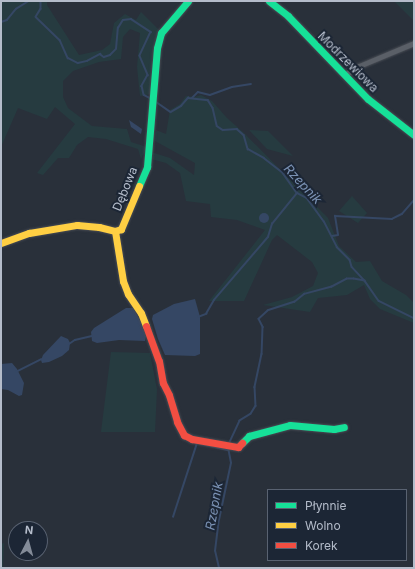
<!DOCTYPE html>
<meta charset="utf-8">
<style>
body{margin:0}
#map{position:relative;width:415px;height:569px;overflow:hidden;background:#29303a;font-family:Inter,sans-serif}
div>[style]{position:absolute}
.green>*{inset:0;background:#263b40}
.water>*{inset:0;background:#354764}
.round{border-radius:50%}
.stream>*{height:1.5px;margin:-0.75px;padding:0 0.75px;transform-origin:0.75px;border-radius:0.75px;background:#354764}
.roads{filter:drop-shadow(0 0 1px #484c54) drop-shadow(0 0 1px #484c54)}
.street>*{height:5px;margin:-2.5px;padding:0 2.5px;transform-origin:2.5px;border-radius:2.5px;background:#5a5f67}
.fast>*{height:7px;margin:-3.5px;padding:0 3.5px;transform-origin:3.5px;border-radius:3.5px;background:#16e098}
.slow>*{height:7px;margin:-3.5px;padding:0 3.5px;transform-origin:3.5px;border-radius:3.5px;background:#ffcf43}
.jam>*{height:7px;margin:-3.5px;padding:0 3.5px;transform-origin:3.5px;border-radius:3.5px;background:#f24e42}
span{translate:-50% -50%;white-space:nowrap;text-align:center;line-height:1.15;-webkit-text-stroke:4px #1c2635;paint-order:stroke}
.street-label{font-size:12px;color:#b4bcca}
.water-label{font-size:13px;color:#7a91b3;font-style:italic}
.frame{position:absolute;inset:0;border:2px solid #b4bcca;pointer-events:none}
.legend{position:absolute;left:267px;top:489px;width:140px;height:72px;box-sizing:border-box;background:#1c2635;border:1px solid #596271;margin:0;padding:5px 7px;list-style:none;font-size:12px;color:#b4bcca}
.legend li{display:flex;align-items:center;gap:8px;height:20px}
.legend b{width:20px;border:1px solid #596271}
.north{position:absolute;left:8px;top:521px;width:40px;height:40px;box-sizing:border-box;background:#1c2635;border:1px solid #596271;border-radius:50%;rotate:6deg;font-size:11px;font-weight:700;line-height:16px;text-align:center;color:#b4bcca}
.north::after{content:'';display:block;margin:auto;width:14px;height:18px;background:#838b98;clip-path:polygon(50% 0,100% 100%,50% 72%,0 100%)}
</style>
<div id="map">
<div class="green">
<div style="clip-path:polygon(1px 1px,47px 1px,47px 5px,79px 55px,102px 50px,110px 44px,114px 23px,125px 14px,136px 20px,141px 12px,160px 31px,155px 40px,151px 94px,140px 96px,137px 67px,140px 33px,130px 29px,123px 37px,121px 59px,99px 62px,73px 71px,63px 81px,63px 97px,68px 108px,92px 126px,127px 129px,131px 142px,147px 147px,141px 159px,138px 149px,106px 139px,88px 137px,77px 145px,69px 158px,58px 158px,43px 175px,37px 173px,75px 124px,55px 107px,47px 119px,18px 108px,1px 147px)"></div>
<div style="clip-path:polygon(394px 1px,414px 1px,414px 21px)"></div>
<div style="clip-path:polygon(201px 95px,212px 101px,227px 118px,244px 133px,328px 218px,339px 246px,356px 262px,370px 261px,382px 281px,406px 295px,414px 303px,414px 323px,380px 309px,370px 299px,364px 285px,347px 295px,318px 298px,310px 312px,263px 305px,292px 297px,313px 286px,318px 273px,312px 262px,277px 235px,272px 240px,244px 301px,209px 301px,265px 230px,237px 220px,211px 217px,210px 204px,186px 201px,180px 173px,166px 163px,151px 159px,151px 152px,170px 158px,194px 175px,195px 163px,155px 141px,156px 130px,166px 134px,170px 110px,180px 104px,186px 96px,195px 97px)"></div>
<div style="clip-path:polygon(249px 130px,268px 131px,293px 156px,267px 149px)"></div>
<div style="clip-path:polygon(352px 196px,367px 213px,358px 223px,339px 211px)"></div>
<div style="clip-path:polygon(111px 352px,150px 353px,157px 389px,155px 432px,101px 432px)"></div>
<div style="clip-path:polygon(4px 543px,3px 568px,1px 568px,1px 544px)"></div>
</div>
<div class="water">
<div style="clip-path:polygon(129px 120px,142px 129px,141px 134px,131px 127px)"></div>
<div class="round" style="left:259px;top:213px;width:10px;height:10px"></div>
<div style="clip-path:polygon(195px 299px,200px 317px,200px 354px,195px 356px,165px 355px,158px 339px,152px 319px,153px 315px,174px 304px)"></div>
<div style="clip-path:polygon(126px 308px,133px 308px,142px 324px,146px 336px,145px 341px,119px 340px,97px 343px,92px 341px,91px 332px,94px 328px)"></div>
<div style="clip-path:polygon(61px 336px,68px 339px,70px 343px,69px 350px,62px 356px,49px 362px,42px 363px,41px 360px,43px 355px)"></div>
<div style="clip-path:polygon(12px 363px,17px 369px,24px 383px,22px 395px,19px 396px,8px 390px,1px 389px,1px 364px)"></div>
</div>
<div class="stream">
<div style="left:41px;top:1px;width:8px;rotate:90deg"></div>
<div style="left:41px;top:9px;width:9px;rotate:122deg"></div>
<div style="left:36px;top:17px;width:33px;rotate:44deg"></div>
<div style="left:60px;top:40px;width:20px;rotate:66deg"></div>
<div style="left:68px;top:58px;width:11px;rotate:27deg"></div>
<div style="left:78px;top:63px;width:9px;rotate:-13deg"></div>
<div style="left:87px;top:61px;width:15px;rotate:-28deg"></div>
<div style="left:100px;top:54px;width:5px;rotate:37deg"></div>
<div style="left:104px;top:57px;width:6px;rotate:-18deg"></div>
<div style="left:110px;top:55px;width:8px;rotate:-45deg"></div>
<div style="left:116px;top:49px;width:21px;rotate:-85deg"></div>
<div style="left:118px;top:28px;width:9px;rotate:-58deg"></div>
<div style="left:123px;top:20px;width:8px;rotate:-7deg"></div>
<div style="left:131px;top:19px;width:24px;rotate:33deg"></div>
<div style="left:151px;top:32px;width:26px;rotate:115deg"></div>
<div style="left:140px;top:56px;width:21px;rotate:67deg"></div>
<div style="left:148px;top:75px;width:13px;rotate:119deg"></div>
<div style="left:142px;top:86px;width:9px;rotate:77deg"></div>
<div style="left:144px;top:95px;width:7px;rotate:27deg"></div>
<div style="left:1px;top:22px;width:6px;rotate:-18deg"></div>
<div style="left:7px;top:20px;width:14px;rotate:-51deg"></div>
<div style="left:16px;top:9px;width:15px;rotate:-32deg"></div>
<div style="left:192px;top:98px;width:8px;rotate:-45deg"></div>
<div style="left:198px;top:92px;width:12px;rotate:14deg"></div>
<div style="left:210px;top:95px;width:23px;rotate:-20deg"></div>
<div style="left:232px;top:87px;width:19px;rotate:-9deg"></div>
<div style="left:155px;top:101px;width:19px;rotate:35deg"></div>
<div style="left:171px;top:112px;width:12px;rotate:-31deg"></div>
<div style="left:181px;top:106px;width:11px;rotate:-49deg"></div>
<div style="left:188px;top:98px;width:20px;rotate:6deg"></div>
<div style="left:208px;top:100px;width:9px;rotate:58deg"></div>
<div style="left:213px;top:108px;width:18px;rotate:77deg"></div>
<div style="left:217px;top:126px;width:7px;rotate:34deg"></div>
<div style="left:223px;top:130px;width:14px;rotate:-4deg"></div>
<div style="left:237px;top:129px;width:9px;rotate:41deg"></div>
<div style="left:244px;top:135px;width:15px;rotate:74deg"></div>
<div style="left:248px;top:149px;width:18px;rotate:29deg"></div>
<div style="left:264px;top:158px;width:24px;rotate:38deg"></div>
<div style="left:283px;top:173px;width:24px;rotate:55deg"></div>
<div style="left:297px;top:193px;width:11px;rotate:27deg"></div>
<div style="left:307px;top:198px;width:29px;rotate:54deg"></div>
<div style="left:324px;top:221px;width:29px;rotate:63deg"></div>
<div style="left:337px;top:247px;width:18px;rotate:45deg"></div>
<div style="left:350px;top:260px;width:7px;rotate:74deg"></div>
<div style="left:352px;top:267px;width:19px;rotate:47deg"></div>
<div style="left:365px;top:281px;width:11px;rotate:-170deg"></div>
<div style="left:354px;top:279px;width:7px;rotate:180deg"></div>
<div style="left:347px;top:279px;width:17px;rotate:152deg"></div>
<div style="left:332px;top:287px;width:28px;rotate:165deg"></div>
<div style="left:305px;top:294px;width:13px;rotate:141deg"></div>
<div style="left:295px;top:302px;width:28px;rotate:162deg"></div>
<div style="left:268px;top:311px;width:12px;rotate:138deg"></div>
<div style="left:259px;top:319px;width:9px;rotate:63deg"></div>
<div style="left:263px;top:327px;width:27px;rotate:92deg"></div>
<div style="left:262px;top:354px;width:34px;rotate:102deg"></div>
<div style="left:255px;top:387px;width:19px;rotate:87deg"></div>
<div style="left:256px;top:406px;width:9px;rotate:122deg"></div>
<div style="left:251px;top:414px;width:13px;rotate:148deg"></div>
<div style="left:240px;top:421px;width:23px;rotate:115deg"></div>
<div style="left:332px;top:236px;width:6px;rotate:-9deg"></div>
<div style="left:338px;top:235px;width:19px;rotate:-99deg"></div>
<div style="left:335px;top:216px;width:57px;rotate:3deg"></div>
<div style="left:392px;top:219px;width:11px;rotate:-27deg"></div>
<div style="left:402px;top:214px;width:18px;rotate:-49deg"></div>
<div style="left:365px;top:281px;width:24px;rotate:55deg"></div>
<div style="left:379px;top:301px;width:39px;rotate:26deg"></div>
<div style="left:198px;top:317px;width:9px;rotate:-21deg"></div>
<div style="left:206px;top:314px;width:16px;rotate:-60deg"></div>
<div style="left:214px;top:300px;width:83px;rotate:-49.4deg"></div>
<div style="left:268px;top:237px;width:14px;rotate:-73deg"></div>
<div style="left:272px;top:224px;width:40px;rotate:-51deg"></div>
<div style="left:69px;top:344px;width:7px;rotate:-34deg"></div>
<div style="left:75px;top:340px;width:17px;rotate:-13deg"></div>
<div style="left:16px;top:372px;width:28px;rotate:-27deg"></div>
<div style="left:202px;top:444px;width:26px;rotate:13deg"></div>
<div style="left:173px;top:517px;width:78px;rotate:-72deg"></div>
<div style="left:219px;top:568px;width:17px;rotate:-103deg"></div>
<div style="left:215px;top:551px;width:31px;rotate:-83deg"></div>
<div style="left:219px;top:520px;width:58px;rotate:-78.1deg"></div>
<div style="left:231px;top:463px;width:15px;rotate:-101deg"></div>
</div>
<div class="roads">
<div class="street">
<div style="left:344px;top:75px;width:17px;rotate:-31deg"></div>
<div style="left:359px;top:66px;width:60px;rotate:-22.7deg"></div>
</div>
<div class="fast">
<div style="left:269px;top:1px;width:24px;rotate:38deg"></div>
<div style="left:288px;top:16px;width:115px;rotate:46.1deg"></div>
<div style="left:368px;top:99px;width:58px;rotate:38deg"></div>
<div style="left:139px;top:186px;width:21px;rotate:-67deg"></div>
<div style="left:147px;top:167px;width:119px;rotate:-85.2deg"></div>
<div style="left:157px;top:48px;width:16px;rotate:-75deg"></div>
<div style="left:161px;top:33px;width:42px;rotate:-49.8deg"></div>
<div style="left:242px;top:443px;width:10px;rotate:-45deg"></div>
<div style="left:249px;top:436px;width:42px;rotate:-15deg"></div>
<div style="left:290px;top:425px;width:44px;rotate:5.2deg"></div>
<div style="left:334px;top:429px;width:10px;rotate:-11deg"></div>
</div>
<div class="slow">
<div style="left:139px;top:186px;width:47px;rotate:112.7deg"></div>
<div style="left:121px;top:229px;width:6px;rotate:162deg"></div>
<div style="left:115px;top:231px;width:51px;rotate:80.9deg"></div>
<div style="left:123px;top:281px;width:14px;rotate:69deg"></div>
<div style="left:128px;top:294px;width:23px;rotate:56deg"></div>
<div style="left:141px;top:313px;width:14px;rotate:69deg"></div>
<div style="left:1px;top:243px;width:30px;rotate:-20deg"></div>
<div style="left:29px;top:233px;width:49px;rotate:-9.5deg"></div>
<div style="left:77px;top:225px;width:22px;rotate:5deg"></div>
<div style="left:99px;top:227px;width:16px;rotate:14deg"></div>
</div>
<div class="jam">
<div style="left:146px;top:326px;width:37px;rotate:70deg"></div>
<div style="left:159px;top:361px;width:22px;rotate:80deg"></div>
<div style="left:163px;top:383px;width:13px;rotate:63deg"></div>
<div style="left:169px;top:395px;width:28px;rotate:73deg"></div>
<div style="left:177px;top:422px;width:15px;rotate:62deg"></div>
<div style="left:184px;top:435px;width:9px;rotate:27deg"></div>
<div style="left:192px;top:439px;width:47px;rotate:9.9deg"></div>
<div style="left:238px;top:447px;width:6px;rotate:-45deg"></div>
</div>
</div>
<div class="street-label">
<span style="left:348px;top:62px;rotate:45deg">Modrzewiowa</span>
<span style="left:125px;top:189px;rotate:-68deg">Dębowa</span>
</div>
<div class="water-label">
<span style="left:303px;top:184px;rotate:47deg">Rzepnik</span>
<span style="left:214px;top:506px;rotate:-80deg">Rzepnik</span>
</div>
<div class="frame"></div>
<ul class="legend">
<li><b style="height:5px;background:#16e098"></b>Płynnie</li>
<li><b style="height:5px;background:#ffcf43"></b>Wolno</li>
<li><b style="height:5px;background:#f24e42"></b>Korek</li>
</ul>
<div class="north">N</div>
</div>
